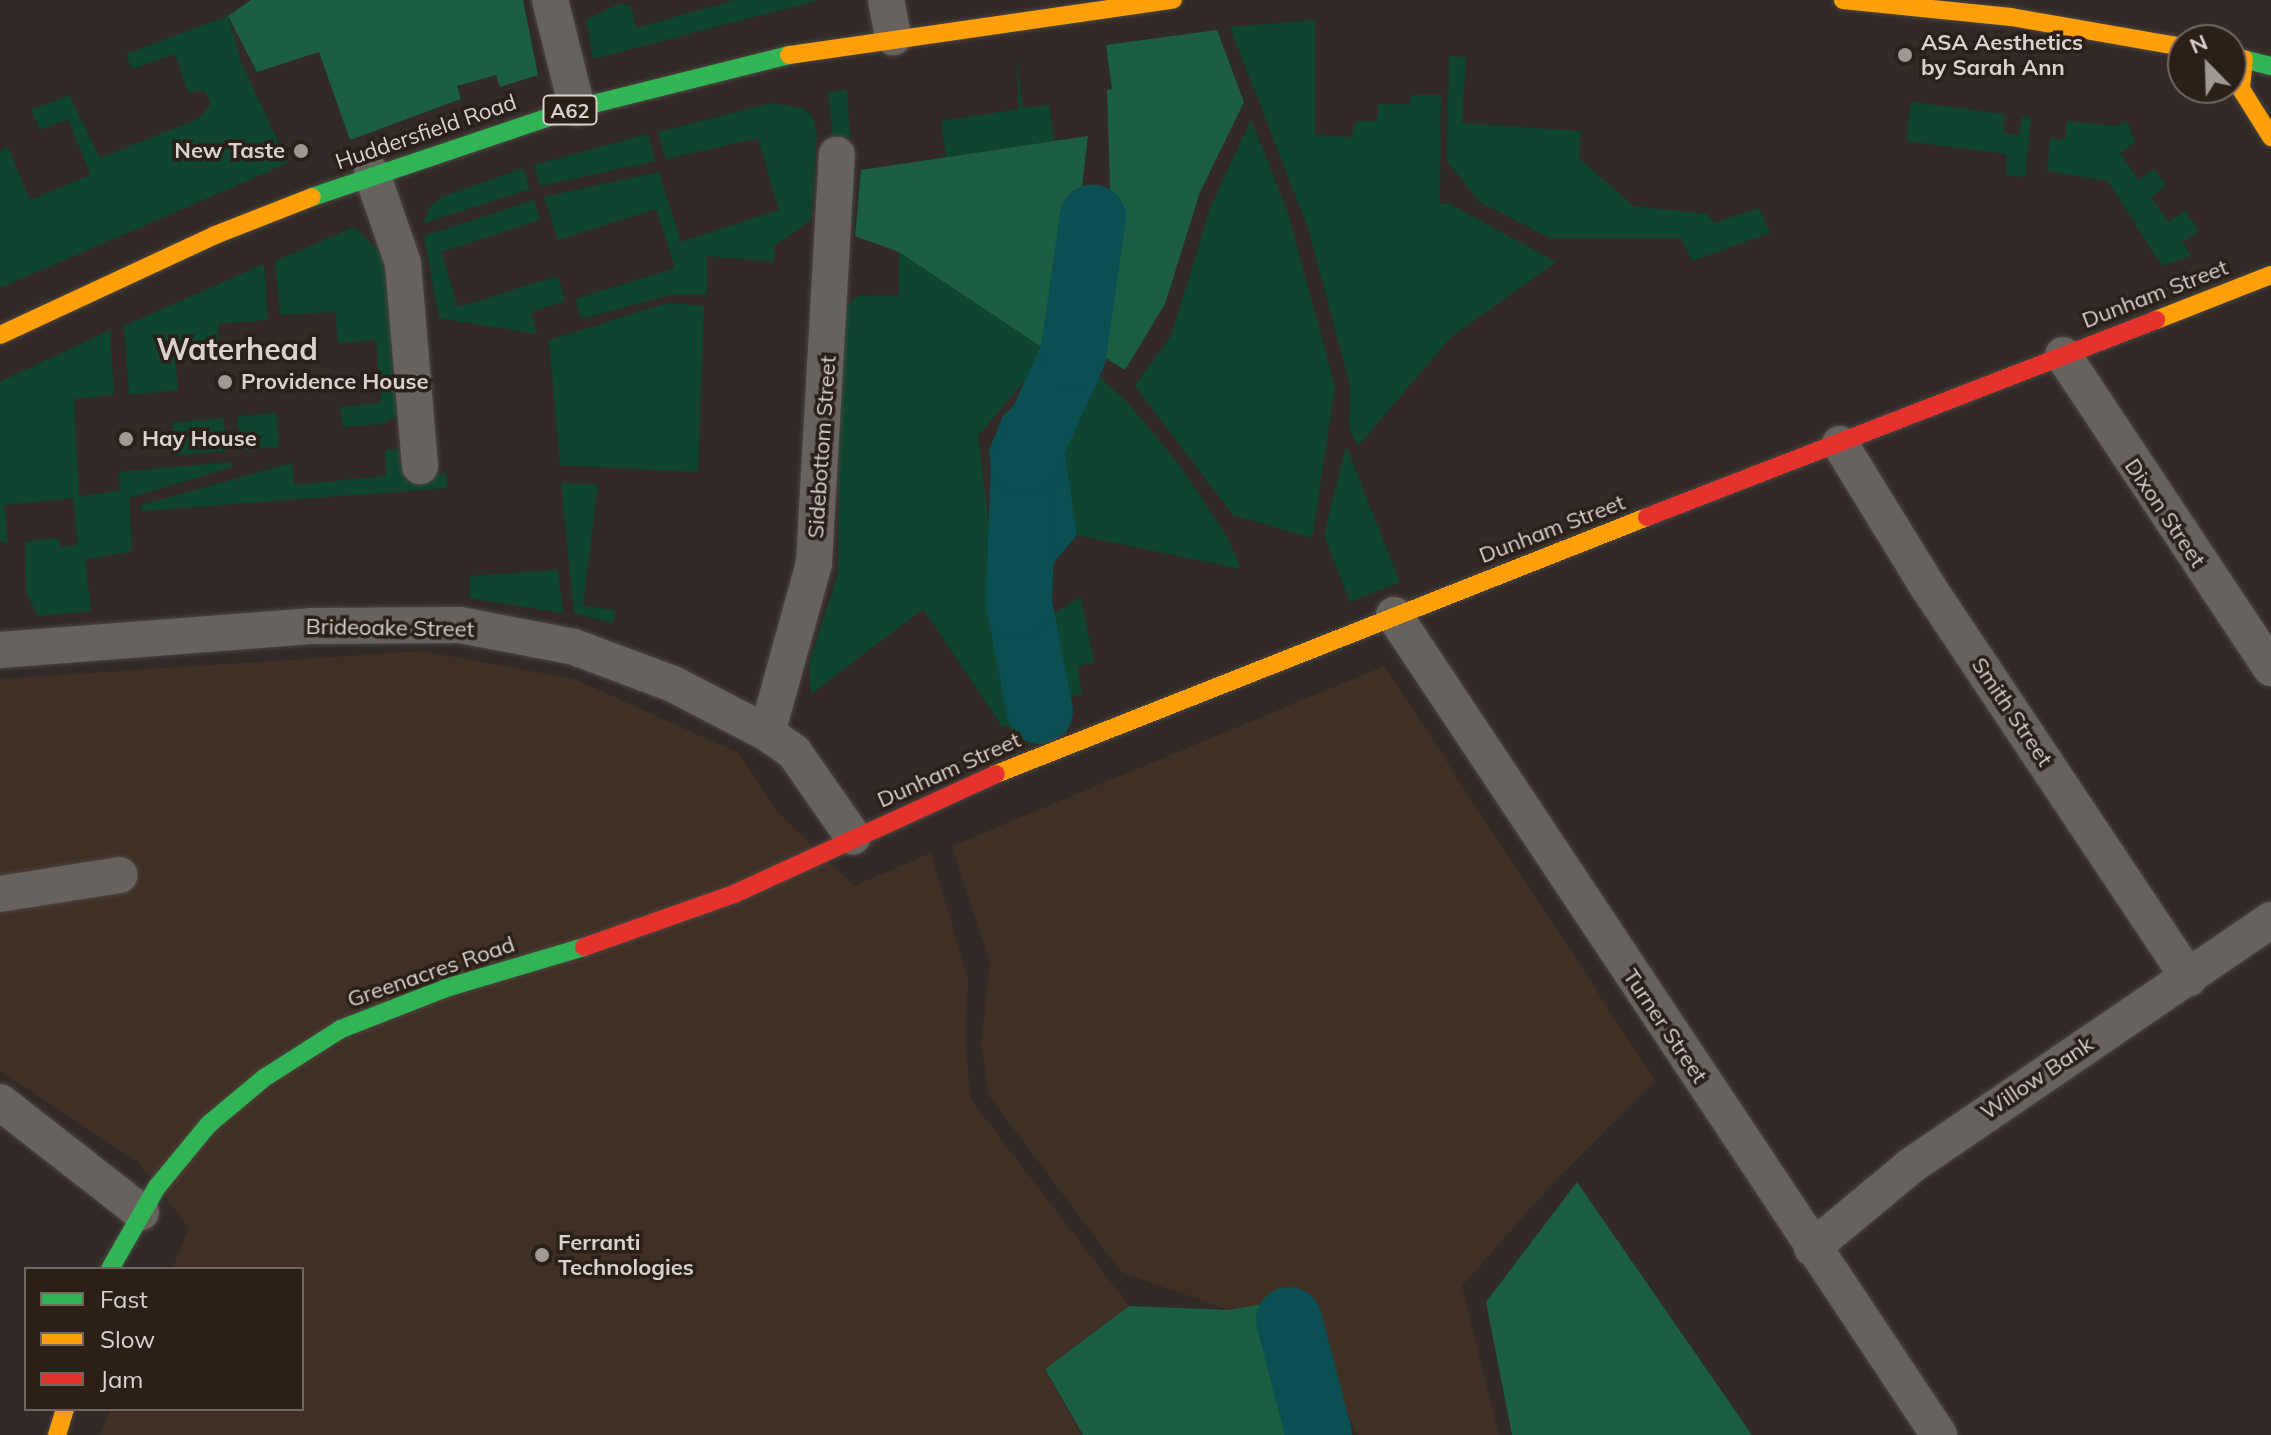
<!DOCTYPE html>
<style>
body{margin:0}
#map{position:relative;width:2271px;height:1435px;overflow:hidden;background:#312a26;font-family:Mulish,sans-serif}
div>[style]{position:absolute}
.built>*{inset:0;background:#402f24}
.green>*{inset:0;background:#0e4430;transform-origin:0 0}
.forest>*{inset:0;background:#1b5e44}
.water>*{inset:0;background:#0b4f53}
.river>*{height:66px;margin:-33px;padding:0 33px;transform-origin:33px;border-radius:33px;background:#0b4f53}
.roads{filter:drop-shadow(0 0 2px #4b4541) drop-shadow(0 0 2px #4b4541)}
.street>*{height:36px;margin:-18px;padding:0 18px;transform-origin:18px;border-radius:18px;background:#67625e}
.fast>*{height:18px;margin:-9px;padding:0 9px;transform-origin:9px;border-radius:9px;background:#30b455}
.slow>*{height:18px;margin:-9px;padding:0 9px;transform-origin:9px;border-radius:9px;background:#ff9f0a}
.jam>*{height:18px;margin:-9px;padding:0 9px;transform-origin:9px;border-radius:9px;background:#e5322d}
.dots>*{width:22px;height:22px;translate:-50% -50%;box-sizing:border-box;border:4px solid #2b2018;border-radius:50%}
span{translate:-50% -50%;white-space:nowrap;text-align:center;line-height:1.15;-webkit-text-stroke:7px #2b2018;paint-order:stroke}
.shield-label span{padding:2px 6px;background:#2b2018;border:2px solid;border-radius:6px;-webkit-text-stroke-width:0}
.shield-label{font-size:20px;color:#d9d1cc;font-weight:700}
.poi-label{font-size:22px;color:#d9d1cc;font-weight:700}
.left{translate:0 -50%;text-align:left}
.right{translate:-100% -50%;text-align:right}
.street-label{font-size:22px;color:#d9d1cc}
.district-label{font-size:30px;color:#d9d1cc;font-weight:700}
.legend{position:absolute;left:24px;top:1267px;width:280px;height:144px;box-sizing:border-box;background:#2b2018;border:2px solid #716760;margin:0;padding:10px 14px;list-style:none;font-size:24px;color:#d9d1cc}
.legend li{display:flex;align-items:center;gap:16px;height:40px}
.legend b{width:40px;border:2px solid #716760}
.north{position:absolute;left:2167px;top:24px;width:80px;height:80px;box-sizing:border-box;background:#2b2018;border:2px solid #716760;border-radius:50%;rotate:337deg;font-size:22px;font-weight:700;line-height:32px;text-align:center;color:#d9d1cc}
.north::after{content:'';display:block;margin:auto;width:28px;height:36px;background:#9e9792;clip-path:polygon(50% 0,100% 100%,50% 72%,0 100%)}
</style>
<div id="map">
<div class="built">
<div style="clip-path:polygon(422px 651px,574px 679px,739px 753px,774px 808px,854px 886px,931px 853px,968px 980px,965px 1039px,971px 1100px,1129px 1306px,1045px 1369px,1081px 1435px,100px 1435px,111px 1409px,302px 1409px,302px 1269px,172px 1269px,189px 1228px,137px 1161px,0 1071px,0 679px)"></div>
<div style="clip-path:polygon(1384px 666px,1655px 1080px,1544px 1193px,1462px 1286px,1499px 1435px,1358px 1435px,1290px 1299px,1229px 1310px,1121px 1272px,989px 1096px,981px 1044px,990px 962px,952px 846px)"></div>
</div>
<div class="green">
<div style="clip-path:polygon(735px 0,819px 0,593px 59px,586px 20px,618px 4px,631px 6px,636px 28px)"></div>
<div style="clip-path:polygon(228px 16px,241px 62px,288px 163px,0 288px,0 151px,8px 147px,30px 200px,91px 175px,68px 119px,40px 130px,31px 110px,69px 95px,100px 158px,198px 119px,211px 104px,205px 91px,188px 92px,175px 54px,132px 69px,126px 54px)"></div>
<div style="clip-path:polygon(1315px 20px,1315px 135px,1351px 137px,1356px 121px,1377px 121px,1378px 104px,1410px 104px,1411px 95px,1441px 95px,1440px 204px,1450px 204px,1556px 262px,1450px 338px,1358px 446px,1349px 428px,1350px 385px,1309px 231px,1230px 27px)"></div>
<div style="clip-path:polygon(1449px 56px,1466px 57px,1462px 123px,1581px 131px,1579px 158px,1633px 206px,1707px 214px,1714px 223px,1759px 208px,1770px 233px,1692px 261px,1681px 238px,1550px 238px,1480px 202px,1447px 161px)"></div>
<div style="clip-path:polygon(1016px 58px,1023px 108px,1049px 105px,1054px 141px,946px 157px,941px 121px,1019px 109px)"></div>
<div style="clip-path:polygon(847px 89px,850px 138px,833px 138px,828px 93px)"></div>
<div style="clip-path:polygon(1911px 102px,2005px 114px,2004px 133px,2019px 135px,2022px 116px,2031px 117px,2025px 177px,2006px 175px,2007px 154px,1906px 141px)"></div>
<div style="clip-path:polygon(771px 103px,803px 108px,813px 118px,817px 135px,811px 220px,774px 246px,774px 262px,707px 256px,707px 294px,669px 295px,581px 319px,576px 299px,675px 268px,656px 209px,558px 240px,544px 197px,659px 172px,681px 242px,779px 210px,758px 138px,666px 159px,658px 132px)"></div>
<div style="clip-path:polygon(1251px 120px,1288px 213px,1335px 387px,1312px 538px,1233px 515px,1135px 386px,1171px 336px,1211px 206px)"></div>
<div style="clip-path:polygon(2067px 121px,2116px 126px,2127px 121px,2135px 142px,2120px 153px,2138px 180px,2154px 169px,2160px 177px,2166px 186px,2151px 197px,2168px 222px,2185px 211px,2199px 231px,2182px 242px,2191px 256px,2162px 266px,2108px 181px,2047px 171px,2050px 138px,2065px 140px)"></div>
<div style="clip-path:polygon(648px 134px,655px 161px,540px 186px,534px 165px)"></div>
<div style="clip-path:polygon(523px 168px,530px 189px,424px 223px,428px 209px,442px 197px)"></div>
<div style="clip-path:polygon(534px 200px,540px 220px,441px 252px,458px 307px,558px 276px,565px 301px,531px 312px,537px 334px,439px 318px,424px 236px)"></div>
<div style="clip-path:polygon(355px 227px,386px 259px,400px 407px,398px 416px,382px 424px,343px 427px,340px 407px,381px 403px,376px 340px,338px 343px,335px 312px,280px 315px,275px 261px)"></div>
<div style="clip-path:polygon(899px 252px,1049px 352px,978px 436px,996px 582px,1030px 720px,1015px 728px,1002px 726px,923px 609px,811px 694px,809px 664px,838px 574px,841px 312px,858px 296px,899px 295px)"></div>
<div style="clip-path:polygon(264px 264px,268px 320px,218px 324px,219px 343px,188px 345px,188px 356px,175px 357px,178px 390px,129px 395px,124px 326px)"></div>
<div style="clip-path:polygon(668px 303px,704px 306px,698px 472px,560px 465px,549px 340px)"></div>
<div style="clip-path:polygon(110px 330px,114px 395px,74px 399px,79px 496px,120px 491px,119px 472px,232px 462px,232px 467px,129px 498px,132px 552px,85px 559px,91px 611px,38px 616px,26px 591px,25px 542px,59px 538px,60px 547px,78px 545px,73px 498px,4px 505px,8px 544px,0 541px,0 382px)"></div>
<div style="clip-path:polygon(1087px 365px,1128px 403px,1178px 463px,1226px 535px,1241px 569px,1077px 535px,1057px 401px)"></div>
<div style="left:276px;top:413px;width:34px;height:39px;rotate:85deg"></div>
<div style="left:224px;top:418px;width:33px;height:52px;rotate:85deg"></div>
<div style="clip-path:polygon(1346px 446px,1400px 582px,1350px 602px,1324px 535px)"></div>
<div style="clip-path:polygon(398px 449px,405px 475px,446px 473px,447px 488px,141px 511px,141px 505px,292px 463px,294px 485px,386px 476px,385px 450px)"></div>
<div style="clip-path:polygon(561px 483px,598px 485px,583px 605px,616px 611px,612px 623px,574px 613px)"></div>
<div style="clip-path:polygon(558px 570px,563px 613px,469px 598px,470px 576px)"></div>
<div style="clip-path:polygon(1081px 597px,1094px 662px,1078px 666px,1082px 694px,1044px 703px,1031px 627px)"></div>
</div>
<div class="forest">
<div style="clip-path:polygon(251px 0,523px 0,538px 75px,500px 87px,496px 75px,457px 86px,461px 99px,350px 140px,319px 52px,257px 72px,228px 16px)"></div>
<div style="clip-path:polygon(1217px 30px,1244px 102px,1200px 192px,1165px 304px,1125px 370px,1091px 349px,1112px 244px,1107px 90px,1112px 89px,1106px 45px)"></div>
<div style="clip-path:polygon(1088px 136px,1065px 328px,1049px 352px,899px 252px,855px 236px,861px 170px)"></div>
<div style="clip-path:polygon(1577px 1182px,1752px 1435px,1512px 1435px,1486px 1302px)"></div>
<div style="clip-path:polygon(1290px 1299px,1348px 1435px,1083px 1435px,1045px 1369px,1129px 1306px,1229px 1310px)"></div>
</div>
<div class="water">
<div style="clip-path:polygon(1062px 349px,1087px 365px,1057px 401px,1077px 535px,1019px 604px,998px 554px,989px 450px,1003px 416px,1037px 383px)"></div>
</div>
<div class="river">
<div style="left:1040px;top:711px;width:109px;rotate:-101.1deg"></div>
<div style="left:1019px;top:604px;width:141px;rotate:-88deg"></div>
<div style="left:1024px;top:463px;width:119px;rotate:-65.6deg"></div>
<div style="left:1073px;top:355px;width:139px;rotate:-81.8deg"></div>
<div style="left:1289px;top:1320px;width:119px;rotate:75.4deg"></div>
</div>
<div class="roads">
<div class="street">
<div style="left:550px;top:0;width:111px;rotate:76deg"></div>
<div style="left:886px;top:0;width:38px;rotate:79deg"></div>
<div style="left:372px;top:174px;width:94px;rotate:70.8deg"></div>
<div style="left:403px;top:263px;width:204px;rotate:85.2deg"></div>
<div style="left:2063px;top:355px;width:376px;rotate:56.4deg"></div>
<div style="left:1840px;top:444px;width:164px;rotate:58.4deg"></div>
<div style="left:1926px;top:584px;width:474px;rotate:56.3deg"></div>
<div style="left:1394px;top:615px;width:985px;rotate:56.39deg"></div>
<div style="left:0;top:650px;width:315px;rotate:-4.4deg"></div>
<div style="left:314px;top:626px;width:146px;rotate:-0.4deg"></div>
<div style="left:460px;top:625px;width:116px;rotate:10.9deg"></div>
<div style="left:574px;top:647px;width:106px;rotate:20.5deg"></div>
<div style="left:673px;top:684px;width:106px;rotate:27.5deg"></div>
<div style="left:767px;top:733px;width:33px;rotate:35deg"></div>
<div style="left:794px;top:752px;width:103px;rotate:55.2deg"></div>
<div style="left:767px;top:733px;width:176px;rotate:-74.5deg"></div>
<div style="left:814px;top:563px;width:409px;rotate:-86.8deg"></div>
<div style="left:0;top:894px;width:121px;rotate:-9deg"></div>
<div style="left:0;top:1102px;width:179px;rotate:38deg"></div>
<div style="left:1812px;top:1248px;width:130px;rotate:-39.7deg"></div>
<div style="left:1912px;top:1165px;width:435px;rotate:-34.3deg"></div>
</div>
<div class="fast">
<div style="left:2231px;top:56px;width:41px;rotate:14deg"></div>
<div style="left:312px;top:197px;width:280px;rotate:-18.6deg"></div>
<div style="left:577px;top:108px;width:219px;rotate:-14deg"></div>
<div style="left:110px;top:1269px;width:95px;rotate:-60.2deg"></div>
<div style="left:157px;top:1187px;width:82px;rotate:-50.5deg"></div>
<div style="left:209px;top:1124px;width:72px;rotate:-39.9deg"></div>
<div style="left:264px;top:1078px;width:91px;rotate:-32.5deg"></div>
<div style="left:341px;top:1029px;width:116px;rotate:-21.3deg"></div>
<div style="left:449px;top:987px;width:141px;rotate:-16.5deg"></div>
</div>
<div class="slow">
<div style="left:1843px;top:0;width:169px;rotate:5.8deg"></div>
<div style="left:2011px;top:17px;width:175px;rotate:9.9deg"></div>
<div style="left:789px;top:55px;width:388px;rotate:-8.2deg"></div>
<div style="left:2244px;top:59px;width:30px;rotate:96deg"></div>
<div style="left:2241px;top:89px;width:57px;rotate:58deg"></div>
<div style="left:2156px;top:320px;width:123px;rotate:-21.4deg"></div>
<div style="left:0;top:335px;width:237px;rotate:-24.9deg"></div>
<div style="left:215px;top:235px;width:104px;rotate:-21.4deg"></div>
<div style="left:996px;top:774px;width:700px;rotate:-21.54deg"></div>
<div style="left:57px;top:1435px;width:27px;rotate:-73deg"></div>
</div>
<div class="jam">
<div style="left:1647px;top:517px;width:546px;rotate:-21.16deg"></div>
<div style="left:584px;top:947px;width:159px;rotate:-19.5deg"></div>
<div style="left:734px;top:894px;width:288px;rotate:-24.6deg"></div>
</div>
</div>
<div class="dots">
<div style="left:1905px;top:55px;background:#9e9792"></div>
<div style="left:301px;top:151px;background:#9e9792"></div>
<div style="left:225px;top:382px;background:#9e9792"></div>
<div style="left:126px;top:439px;background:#9e9792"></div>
<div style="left:542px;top:1255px;background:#9e9792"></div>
</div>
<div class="shield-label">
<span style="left:570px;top:110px">A62</span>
</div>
<div class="poi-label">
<span class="left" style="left:1921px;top:55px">ASA Aesthetics<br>by Sarah Ann</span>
<span class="right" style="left:285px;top:151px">New Taste</span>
<span class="left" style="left:241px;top:382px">Providence House</span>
<span class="left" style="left:142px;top:439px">Hay House</span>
<span class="left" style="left:558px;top:1255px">Ferranti<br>Technologies</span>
</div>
<div class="street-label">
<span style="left:426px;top:132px;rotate:-19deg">Huddersfield Road</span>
<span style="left:2155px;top:294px;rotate:-21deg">Dunham Street</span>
<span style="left:822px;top:447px;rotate:-86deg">Sidebottom Street</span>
<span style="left:2165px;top:513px;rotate:56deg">Dixon Street</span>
<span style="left:1552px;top:529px;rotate:-21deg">Dunham Street</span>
<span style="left:390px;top:628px;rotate:1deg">Brideoake Street</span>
<span style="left:2012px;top:712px;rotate:56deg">Smith Street</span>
<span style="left:949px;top:770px;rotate:-24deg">Dunham Street</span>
<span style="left:431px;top:972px;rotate:-19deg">Greenacres Road</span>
<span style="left:1665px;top:1026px;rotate:56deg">Turner Street</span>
<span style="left:2037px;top:1078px;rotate:-34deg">Willow Bank</span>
</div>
<div class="district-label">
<span style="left:237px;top:349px">Waterhead</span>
</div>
<ul class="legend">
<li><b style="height:10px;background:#30b455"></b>Fast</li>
<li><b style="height:10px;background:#ff9f0a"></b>Slow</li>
<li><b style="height:10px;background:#e5322d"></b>Jam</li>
</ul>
<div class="north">N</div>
</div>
